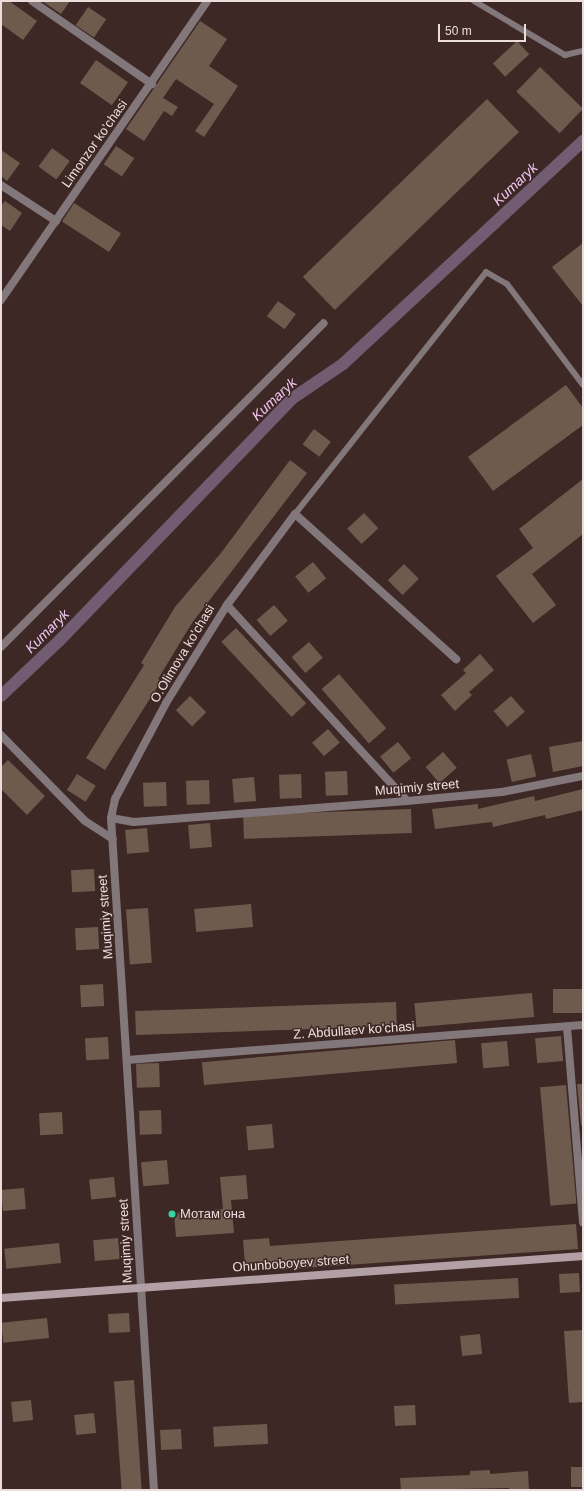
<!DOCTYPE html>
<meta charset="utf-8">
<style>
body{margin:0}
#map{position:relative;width:584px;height:1491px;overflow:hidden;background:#3e2826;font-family:Helvetica,sans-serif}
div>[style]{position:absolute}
.canal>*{height:12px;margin:-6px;padding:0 6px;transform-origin:6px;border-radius:6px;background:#725c72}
.building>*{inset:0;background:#6f5b4e;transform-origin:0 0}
.service>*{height:6px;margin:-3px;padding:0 3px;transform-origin:3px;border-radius:3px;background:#82777b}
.minor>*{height:8px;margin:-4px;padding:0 4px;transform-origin:4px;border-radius:4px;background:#82777b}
.secondary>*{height:8px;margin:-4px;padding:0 4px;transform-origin:4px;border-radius:4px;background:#b2a0a6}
.dots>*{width:11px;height:11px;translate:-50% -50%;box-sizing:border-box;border:2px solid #3e2826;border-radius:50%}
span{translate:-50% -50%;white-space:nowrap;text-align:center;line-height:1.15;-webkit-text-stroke:3px #3e2826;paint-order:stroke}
.street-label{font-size:13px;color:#ecdddc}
.poi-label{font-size:13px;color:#ecdddc}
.left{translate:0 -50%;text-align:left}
.water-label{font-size:14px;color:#f2c8f1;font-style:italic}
.frame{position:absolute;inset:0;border:2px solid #ecdddc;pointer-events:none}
.scale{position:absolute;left:438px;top:24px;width:88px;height:18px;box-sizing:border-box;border:2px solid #ecdddc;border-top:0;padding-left:5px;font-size:12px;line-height:14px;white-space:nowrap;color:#ecdddc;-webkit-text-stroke:3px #3e2826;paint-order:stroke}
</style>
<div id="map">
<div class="canal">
<div style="left:1px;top:696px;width:80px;rotate:-43.5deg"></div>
<div style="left:59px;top:641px;width:337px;rotate:-46.1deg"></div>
<div style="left:293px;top:398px;width:60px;rotate:-34.2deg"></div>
<div style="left:343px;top:364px;width:328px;rotate:-42.9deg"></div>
</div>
<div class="building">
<div style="clip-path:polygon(1px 1px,9px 1px,37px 21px,23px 40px,1px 24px)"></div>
<div style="clip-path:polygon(42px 1px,70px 1px,61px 14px)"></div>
<div style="left:88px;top:7px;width:22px;height:22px;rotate:34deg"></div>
<div style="clip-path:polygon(200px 21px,227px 39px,209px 66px,238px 86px,204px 137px,195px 131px,214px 104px,176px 79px,163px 98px,178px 107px,172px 116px,164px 111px,144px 141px,126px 129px)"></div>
<div style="left:517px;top:41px;width:18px;height:33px;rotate:47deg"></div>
<div style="left:96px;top:60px;width:39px;height:28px;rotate:35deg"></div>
<div style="left:540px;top:67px;width:60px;height:34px;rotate:44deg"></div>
<div style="left:487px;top:99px;width:46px;height:256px;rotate:46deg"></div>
<div style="left:116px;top:146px;width:22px;height:22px;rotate:34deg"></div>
<div style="left:52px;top:148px;width:22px;height:23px;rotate:36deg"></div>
<div style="clip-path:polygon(1px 150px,20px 163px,7px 181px,1px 176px)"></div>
<div style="clip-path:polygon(5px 201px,22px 213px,10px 231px,1px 225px,1px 206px)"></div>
<div style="left:74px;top:203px;width:56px;height:22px;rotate:33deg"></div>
<div style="clip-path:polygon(583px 243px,583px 306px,552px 267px)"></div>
<div style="left:278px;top:301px;width:22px;height:19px;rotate:36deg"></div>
<div style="clip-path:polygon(566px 385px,583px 408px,583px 425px,493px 491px,468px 457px)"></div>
<div style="left:314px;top:429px;width:21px;height:19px;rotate:37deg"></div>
<div style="clip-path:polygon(290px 460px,307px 473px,192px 623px,158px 679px,161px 681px,105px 770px,86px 758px,144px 665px,141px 663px,175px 607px,221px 553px)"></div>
<div style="clip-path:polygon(583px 479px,583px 534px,532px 574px,556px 605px,533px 623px,496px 576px,533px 548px,519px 529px)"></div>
<div style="left:364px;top:513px;width:21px;height:23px;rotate:47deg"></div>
<div style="left:313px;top:562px;width:21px;height:23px;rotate:51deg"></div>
<div style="left:404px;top:564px;width:21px;height:23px;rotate:45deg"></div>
<div style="left:274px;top:605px;width:21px;height:23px;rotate:49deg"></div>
<div style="left:236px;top:628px;width:103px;height:20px;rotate:47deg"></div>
<div style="left:309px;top:642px;width:21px;height:23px;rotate:49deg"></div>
<div style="clip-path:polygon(480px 654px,494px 670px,469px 692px,472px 695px,455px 711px,441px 695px,466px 673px,463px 670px)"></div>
<div style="left:339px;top:674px;width:72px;height:23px;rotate:49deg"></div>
<div style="left:190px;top:696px;width:23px;height:20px;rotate:45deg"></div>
<div style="left:511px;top:696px;width:21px;height:23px;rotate:49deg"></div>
<div style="left:328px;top:729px;width:18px;height:21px;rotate:49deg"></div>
<div style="clip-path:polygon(583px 741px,583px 766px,553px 772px,549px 747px)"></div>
<div style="left:398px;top:742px;width:21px;height:23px;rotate:51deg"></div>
<div style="left:443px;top:752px;width:21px;height:23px;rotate:49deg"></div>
<div style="left:531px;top:754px;width:23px;height:25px;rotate:77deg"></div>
<div style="clip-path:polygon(8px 760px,45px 796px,27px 815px,1px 789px,1px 767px)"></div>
<div style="left:347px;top:771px;width:24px;height:22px;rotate:88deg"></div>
<div style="left:77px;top:774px;width:22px;height:19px;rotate:32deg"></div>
<div style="left:301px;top:774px;width:24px;height:22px;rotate:88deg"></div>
<div style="left:254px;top:777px;width:24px;height:22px;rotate:85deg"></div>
<div style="left:209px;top:780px;width:24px;height:23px;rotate:88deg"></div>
<div style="left:166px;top:782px;width:24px;height:23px;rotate:88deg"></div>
<div style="clip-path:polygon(583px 789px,583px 810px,546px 819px,545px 815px,493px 827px,492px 822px,435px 829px,432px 809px,478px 804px,478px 809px,534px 796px,535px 801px)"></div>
<div style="left:411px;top:809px;width:24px;height:168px;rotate:88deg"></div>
<div style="left:210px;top:823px;width:24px;height:22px;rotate:85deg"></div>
<div style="left:147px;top:828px;width:24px;height:22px;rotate:85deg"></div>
<div style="left:94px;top:869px;width:22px;height:23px;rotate:87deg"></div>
<div style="left:251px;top:904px;width:23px;height:57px;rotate:85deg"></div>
<div style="left:148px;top:908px;width:55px;height:22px;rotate:86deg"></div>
<div style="left:98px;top:927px;width:22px;height:23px;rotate:87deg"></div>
<div style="left:103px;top:984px;width:22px;height:23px;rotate:87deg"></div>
<div style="left:583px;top:989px;width:24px;height:30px;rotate:90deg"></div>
<div style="left:532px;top:993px;width:24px;height:118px;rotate:85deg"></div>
<div style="left:396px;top:1002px;width:24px;height:261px;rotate:88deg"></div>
<div style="left:561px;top:1036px;width:25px;height:26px;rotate:85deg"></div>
<div style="left:108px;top:1037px;width:22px;height:23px;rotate:87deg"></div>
<div style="left:455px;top:1040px;width:23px;height:254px;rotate:85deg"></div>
<div style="left:507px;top:1041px;width:25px;height:26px;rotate:85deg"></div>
<div style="left:159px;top:1063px;width:24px;height:23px;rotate:88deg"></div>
<div style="clip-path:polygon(577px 1084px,583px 1084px,583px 1125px,581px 1125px)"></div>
<div style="left:566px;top:1085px;width:119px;height:26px;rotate:85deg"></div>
<div style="left:161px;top:1110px;width:24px;height:22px;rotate:88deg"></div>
<div style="left:62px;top:1112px;width:22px;height:23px;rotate:87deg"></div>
<div style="left:272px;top:1124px;width:24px;height:26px;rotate:85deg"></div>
<div style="left:167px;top:1160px;width:24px;height:26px;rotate:85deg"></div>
<div style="clip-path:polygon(246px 1175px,248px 1199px,231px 1200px,234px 1233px,176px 1237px,174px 1213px,223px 1209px,220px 1177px)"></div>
<div style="left:114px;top:1177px;width:20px;height:25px;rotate:84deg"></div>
<div style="left:24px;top:1188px;width:21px;height:23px;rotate:85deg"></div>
<div style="clip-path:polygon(576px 1224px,578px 1249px,274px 1270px,273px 1262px,245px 1264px,243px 1240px,269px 1238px,270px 1246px)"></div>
<div style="left:118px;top:1238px;width:21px;height:25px;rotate:85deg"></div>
<div style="left:59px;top:1243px;width:20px;height:55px;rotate:84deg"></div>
<div style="left:579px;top:1273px;width:19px;height:20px;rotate:87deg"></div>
<div style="left:518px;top:1278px;width:20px;height:124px;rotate:87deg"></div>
<div style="left:129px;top:1313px;width:19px;height:21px;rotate:87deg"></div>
<div style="left:47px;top:1318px;width:20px;height:46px;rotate:84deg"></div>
<div style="clip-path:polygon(583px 1330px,583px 1402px,569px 1403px,564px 1331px)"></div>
<div style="left:480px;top:1334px;width:20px;height:20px;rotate:84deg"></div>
<div style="left:134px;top:1380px;width:110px;height:20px;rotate:86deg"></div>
<div style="left:31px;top:1400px;width:20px;height:20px;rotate:84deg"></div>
<div style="left:415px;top:1405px;width:20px;height:21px;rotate:87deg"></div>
<div style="left:94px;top:1413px;width:20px;height:20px;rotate:84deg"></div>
<div style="left:267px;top:1424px;width:20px;height:54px;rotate:87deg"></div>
<div style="left:181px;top:1429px;width:20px;height:21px;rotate:87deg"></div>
<div style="left:583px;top:1467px;width:20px;height:12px;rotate:90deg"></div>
<div style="clip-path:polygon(490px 1470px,490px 1474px,528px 1471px,529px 1490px,509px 1490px,509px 1488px,401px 1490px,400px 1478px,470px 1475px,470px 1471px)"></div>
</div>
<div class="service">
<div style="left:474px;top:1px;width:106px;rotate:30.7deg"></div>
<div style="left:565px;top:55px;width:18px;rotate:-13deg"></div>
<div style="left:295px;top:514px;width:308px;rotate:-51.7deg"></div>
<div style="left:486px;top:272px;width:24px;rotate:30deg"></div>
<div style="left:507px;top:284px;width:126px;rotate:53deg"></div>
</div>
<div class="minor">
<div style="left:32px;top:1px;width:146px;rotate:34.7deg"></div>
<div style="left:1px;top:185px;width:66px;rotate:33.2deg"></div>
<div style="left:1px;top:300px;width:363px;rotate:-55.4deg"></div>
<div style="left:227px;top:605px;width:266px;rotate:47.4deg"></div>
<div style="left:1px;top:647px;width:457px;rotate:-45.1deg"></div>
<div style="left:1px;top:735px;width:120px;rotate:45.7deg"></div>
<div style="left:85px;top:821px;width:33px;rotate:33deg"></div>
<div style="left:111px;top:818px;width:23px;rotate:10deg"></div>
<div style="left:134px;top:822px;width:274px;rotate:-4.4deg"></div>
<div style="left:407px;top:801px;width:95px;rotate:-5.4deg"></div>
<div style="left:502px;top:792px;width:83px;rotate:-11.2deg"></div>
<div style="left:567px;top:1027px;width:196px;rotate:85.3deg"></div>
<div style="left:127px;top:1060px;width:457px;rotate:-4.4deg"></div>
<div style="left:154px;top:1490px;width:673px;rotate:-93.66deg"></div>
<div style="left:111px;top:818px;width:19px;rotate:-78deg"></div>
<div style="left:115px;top:799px;width:109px;rotate:-62deg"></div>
<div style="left:166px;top:703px;width:115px;rotate:-58.1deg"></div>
<div style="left:227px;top:605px;width:114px;rotate:-53.2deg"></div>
<div style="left:295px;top:514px;width:217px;rotate:42deg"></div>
</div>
<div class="secondary">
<div style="left:1px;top:1298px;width:584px;rotate:-4.13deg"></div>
</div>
<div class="dots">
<div style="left:172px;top:1214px;background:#35d4a7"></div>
</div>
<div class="street-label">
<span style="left:95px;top:144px;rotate:-55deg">Limonzor ko'chasi</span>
<span style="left:183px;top:654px;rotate:-59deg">O.Olimova ko'chasi</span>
<span style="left:417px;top:788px;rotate:-5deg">Muqimiy street</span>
<span style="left:106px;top:917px;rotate:-94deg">Muqimiy street</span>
<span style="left:354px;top:1031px;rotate:-4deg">Z. Abdullaev ko'chasi</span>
<span style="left:126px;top:1241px;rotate:-93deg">Muqimiy street</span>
<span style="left:291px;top:1264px;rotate:-4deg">Ohunboboyev street</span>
</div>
<div class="poi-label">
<span class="left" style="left:180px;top:1214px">Мотам она</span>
</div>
<div class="water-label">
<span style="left:515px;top:184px;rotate:-43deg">Kumaryk</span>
<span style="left:274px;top:399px;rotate:-43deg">Kumaryk</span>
<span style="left:47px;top:631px;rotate:-45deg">Kumaryk</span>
</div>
<div class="frame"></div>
<div class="scale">50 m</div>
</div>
